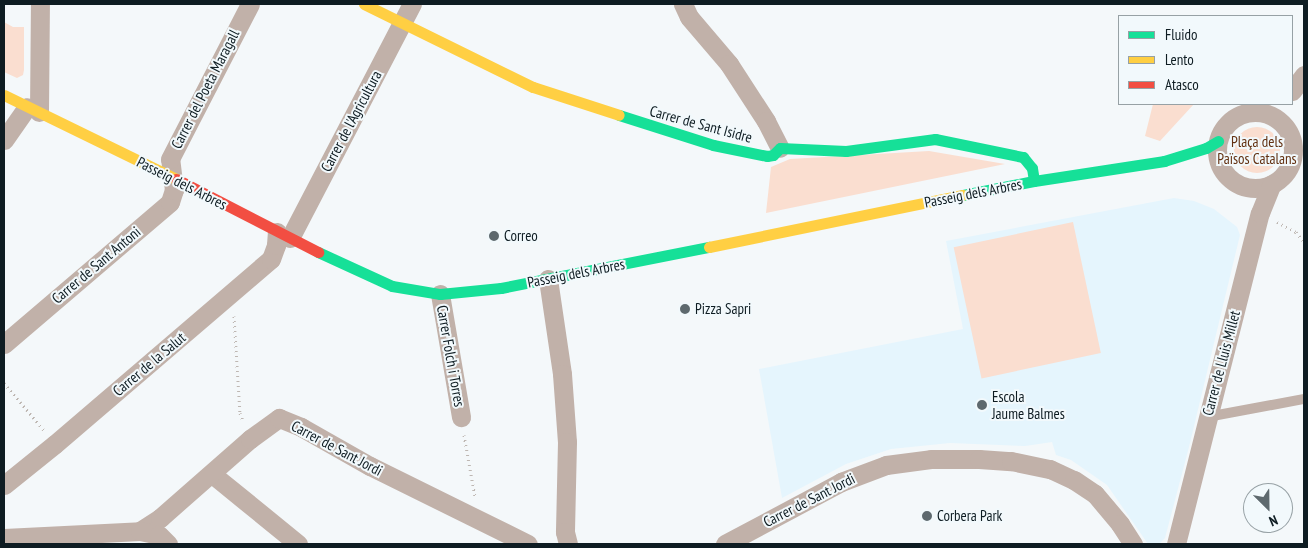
<!DOCTYPE html>
<meta charset="utf-8">
<style>
body{margin:0}
#map{position:relative;width:1308px;height:548px;overflow:hidden;background:#f4f8fa;font-family:"PT Sans Narrow",sans-serif}
div>[style]{position:absolute}
.built>*{inset:0;background:#e5f5fd}
.green>*{inset:0;background:#faded0;transform-origin:0 0}
.round{border-radius:50%}
.path>*{height:3px;margin-top:-1.5px;transform-origin:0;background:repeating-linear-gradient(90deg,#beb7b2 0 1px,transparent 0 5px)}
.lane>*{height:10px;margin:-5px;padding:0 5px;transform-origin:5px;border-radius:5px;background:#c1b1a9}
.street>*{height:19px;margin:-9.5px;padding:0 9.5px;transform-origin:9.5px;border-radius:9.5px;background:#c1b1a9}
.street>.ring{margin:-9.5px;padding:0;box-sizing:content-box;background:none;border:19px solid #c1b1a9;border-radius:50%}
.fast>*{height:11px;margin:-5.5px;padding:0 5.5px;transform-origin:5.5px;border-radius:5.5px;background:#16e098}
.slow>*{height:11px;margin:-5.5px;padding:0 5.5px;transform-origin:5.5px;border-radius:5.5px;background:#ffcf43}
.jam>*{height:11px;margin:-5.5px;padding:0 5.5px;transform-origin:5.5px;border-radius:5.5px;background:#f24e42}
.dots>*{width:14px;height:14px;translate:-50% -50%;box-sizing:border-box;border:2px solid #f2f9fc;border-radius:50%}
span{translate:-50% -50%;white-space:nowrap;text-align:center;line-height:1.15;-webkit-text-stroke:4px #f2f9fc;paint-order:stroke}
.street-label{font-size:15px;color:#0e1c22}
.park-label{font-size:15px;color:#633112}
.poi-label{font-size:15px;color:#0e1c22}
.left{translate:0 -50%;text-align:left}
.frame{position:absolute;inset:0;border:5px solid #0e1c22;pointer-events:none}
.legend{position:absolute;left:1118px;top:15px;width:175px;height:90px;box-sizing:border-box;background:#f2f9fc;border:1px solid #97a1a5;margin:0;padding:6px 9px;list-style:none;font-size:15px;color:#0e1c22}
.legend li{display:flex;align-items:center;gap:10px;height:25px}
.legend b{width:25px;border:1px solid #97a1a5}
.north{position:absolute;left:1243px;top:483px;width:50px;height:50px;box-sizing:border-box;background:#f2f9fc;border:1px solid #97a1a5;border-radius:50%;rotate:157deg;font-size:14px;font-weight:700;line-height:20px;text-align:center;color:#0e1c22}
.north::after{content:'';display:block;margin:auto;width:18px;height:22px;background:#5e696e;clip-path:polygon(50% 0,100% 100%,50% 72%,0 100%)}
</style>
<div id="map">
<div class="built">
<div style="clip-path:polygon(1174px 198px,1194px 201px,1214px 209px,1237px 227px,1240px 235px,1189px 447px,1165px 538px,1160px 543px,1148px 544px,1107px 485px,1071px 460px,1056px 455px,1052px 442px,1025px 446px,950px 443px,891px 449px,846px 464px,782px 498px,759px 369px,963px 329px,946px 241px)"></div>
</div>
<div class="green">
<div style="clip-path:polygon(4px 22px,13px 27px,24px 27px,24px 70px,23px 75px,17px 78px,4px 72px)"></div>
<div style="clip-path:polygon(1153px 104px,1194px 104px,1160px 141px,1145px 136px)"></div>
<div class="round" style="left:1234px;top:127px;width:46px;height:46px"></div>
<div style="clip-path:polygon(929px 151px,1005px 164px,766px 213px,771px 167px,790px 159px)"></div>
<div style="left:1073px;top:222px;width:134px;height:122px;rotate:78deg"></div>
</div>
<div class="path">
<div style="left:1277px;top:222px;width:21px;rotate:28deg"></div>
<div style="left:1296px;top:232px;width:13px;rotate:51deg"></div>
<div style="left:234px;top:316px;width:97px;rotate:86.5deg"></div>
<div style="left:240px;top:413px;width:9px;rotate:69deg"></div>
<div style="left:4px;top:383px;width:62px;rotate:49.6deg"></div>
<div style="left:464px;top:435px;width:63px;rotate:79.9deg"></div>
</div>
<div class="lane">
<div style="left:1207px;top:417px;width:99px;rotate:-10.5deg"></div>
</div>
<div class="street">
<div style="left:683px;top:4px;width:14px;rotate:65deg"></div>
<div style="left:689px;top:17px;width:62px;rotate:49.6deg"></div>
<div style="left:729px;top:64px;width:68px;rotate:57deg"></div>
<div style="left:766px;top:121px;width:30px;rotate:63deg"></div>
<div style="left:1292px;top:91px;width:20px;rotate:-53deg"></div>
<div style="left:39px;top:112px;width:108px;rotate:-89.5deg"></div>
<div class="ring" style="left:1217px;top:112px;width:57px;height:57px"></div>
<div style="left:4px;top:140px;width:40px;rotate:-55.1deg"></div>
<div style="left:290px;top:238px;width:264px;rotate:-62.5deg"></div>
<div style="left:548px;top:279px;width:96px;rotate:81.6deg"></div>
<div style="left:562px;top:374px;width:68px;rotate:85.8deg"></div>
<div style="left:567px;top:442px;width:90px;rotate:91.3deg"></div>
<div style="left:565px;top:532px;width:12px;rotate:76deg"></div>
<div style="left:440px;top:294px;width:125px;rotate:80.3deg"></div>
<div style="left:4px;top:344px;width:218px;rotate:-40.5deg"></div>
<div style="left:170px;top:202px;width:13px;rotate:-72deg"></div>
<div style="left:174px;top:190px;width:31px;rotate:-97deg"></div>
<div style="left:170px;top:159px;width:174px;rotate:-62.7deg"></div>
<div style="left:212px;top:474px;width:111px;rotate:39.1deg"></div>
<div style="left:4px;top:485px;width:65px;rotate:-38.8deg"></div>
<div style="left:55px;top:444px;width:284px;rotate:-40.6deg"></div>
<div style="left:271px;top:259px;width:15px;rotate:-70deg"></div>
<div style="left:276px;top:245px;width:13px;rotate:-86deg"></div>
<div style="left:140px;top:531px;width:24px;rotate:-33deg"></div>
<div style="left:160px;top:518px;width:120px;rotate:-41.3deg"></div>
<div style="left:250px;top:439px;width:36px;rotate:-36deg"></div>
<div style="left:279px;top:418px;width:24px;rotate:22deg"></div>
<div style="left:301px;top:427px;width:79px;rotate:29.5deg"></div>
<div style="left:370px;top:466px;width:176px;rotate:26.3deg"></div>
<div style="left:4px;top:538px;width:136px;rotate:-2.9deg"></div>
<div style="left:140px;top:531px;width:19px;rotate:12deg"></div>
<div style="left:159px;top:535px;width:13px;rotate:45deg"></div>
<div style="left:725px;top:544px;width:132px;rotate:-28.1deg"></div>
<div style="left:841px;top:482px;width:48px;rotate:-20.7deg"></div>
<div style="left:886px;top:465px;width:45px;rotate:-7.6deg"></div>
<div style="left:931px;top:459px;width:48px"></div>
<div style="left:979px;top:459px;width:32px;rotate:4deg"></div>
<div style="left:1011px;top:461px;width:40px;rotate:12deg"></div>
<div style="left:1050px;top:469px;width:26px;rotate:25deg"></div>
<div style="left:1074px;top:480px;width:25px;rotate:34deg"></div>
<div style="left:1095px;top:494px;width:39px;rotate:50deg"></div>
<div style="left:1120px;top:524px;width:24px;rotate:57deg"></div>
<div style="left:1176px;top:544px;width:341px;rotate:-75.8deg"></div>
<div style="left:1260px;top:213px;width:31px;rotate:-68deg"></div>
</div>
<div class="fast">
<div style="left:619px;top:115px;width:99px;rotate:17.7deg"></div>
<div style="left:713px;top:145px;width:55px;rotate:11.5deg"></div>
<div style="left:767px;top:156px;width:6px;rotate:-9deg"></div>
<div style="left:773px;top:155px;width:10px;rotate:-45deg"></div>
<div style="left:780px;top:148px;width:66px;rotate:2.6deg"></div>
<div style="left:846px;top:151px;width:90px;rotate:-7.7deg"></div>
<div style="left:935px;top:139px;width:90px;rotate:11.6deg"></div>
<div style="left:1023px;top:157px;width:14px;rotate:51deg"></div>
<div style="left:1032px;top:168px;width:13px;rotate:81deg"></div>
<div style="left:963px;top:195px;width:72px;rotate:-11.2deg"></div>
<div style="left:1034px;top:181px;width:132px;rotate:-8.7deg"></div>
<div style="left:1164px;top:161px;width:44px;rotate:-17.2deg"></div>
<div style="left:1206px;top:148px;width:14px;rotate:-30deg"></div>
<div style="left:318px;top:252px;width:81px;rotate:24.7deg"></div>
<div style="left:392px;top:286px;width:49px;rotate:9.5deg"></div>
<div style="left:440px;top:294px;width:61px;rotate:-5.6deg"></div>
<div style="left:501px;top:288px;width:212px;rotate:-11.2deg"></div>
</div>
<div class="slow">
<div style="left:364px;top:4px;width:188px;rotate:26.2deg"></div>
<div style="left:533px;top:87px;width:90px;rotate:18deg"></div>
<div style="left:4px;top:95px;width:191px;rotate:26deg"></div>
<div style="left:709px;top:247px;width:259px;rotate:-11.6deg"></div>
</div>
<div class="jam">
<div style="left:176px;top:179px;width:160px;rotate:27.2deg"></div>
</div>
<div class="dots">
<div style="left:494px;top:236px;background:#5e696e"></div>
<div style="left:685px;top:309px;background:#5e696e"></div>
<div style="left:982px;top:405px;background:#5e696e"></div>
<div style="left:927px;top:516px;background:#5e696e"></div>
</div>
<div class="street-label">
<span style="left:205px;top:89px;rotate:-63deg">Carrer del Poeta Maragall</span>
<span style="left:351px;top:121px;rotate:-62deg">Carrer de l'Agricultura</span>
<span style="left:701px;top:124px;rotate:15deg">Carrer de Sant Isidre</span>
<span style="left:182px;top:183px;rotate:27deg">Passeig dels Arbres</span>
<span style="left:973px;top:193px;rotate:-11deg">Passeig dels Arbres</span>
<span style="left:96px;top:265px;rotate:-40deg">Carrer de Sant Antoni</span>
<span style="left:576px;top:273px;rotate:-11deg">Passeig dels Arbres</span>
<span style="left:451px;top:356px;rotate:80deg">Carrer Folch i Torres</span>
<span style="left:1221px;top:363px;rotate:-75deg">Carrer de Lluis Millet</span>
<span style="left:149px;top:364px;rotate:-40deg">Carrer de la Salut</span>
<span style="left:337px;top:448px;rotate:28deg">Carrer de Sant Jordi</span>
<span style="left:809px;top:500px;rotate:-27deg">Carrer de Sant Jordi</span>
</div>
<div class="park-label">
<span style="left:1257px;top:150px">Plaça dels<br>Països Catalans</span>
</div>
<div class="poi-label">
<span class="left" style="left:504px;top:236px">Correo</span>
<span class="left" style="left:695px;top:309px">Pizza Sapri</span>
<span class="left" style="left:992px;top:405px">Escola<br>Jaume Balmes</span>
<span class="left" style="left:937px;top:516px">Corbera Park</span>
</div>
<div class="frame"></div>
<ul class="legend">
<li><b style="height:6px;background:#16e098"></b>Fluido</li>
<li><b style="height:6px;background:#ffcf43"></b>Lento</li>
<li><b style="height:6px;background:#f24e42"></b>Atasco</li>
</ul>
<div class="north">N</div>
</div>
